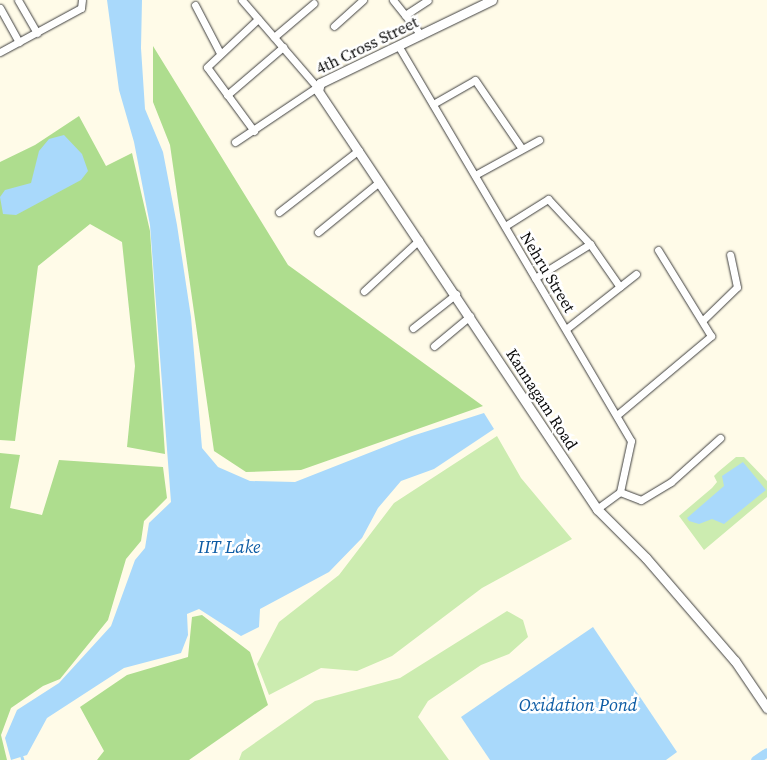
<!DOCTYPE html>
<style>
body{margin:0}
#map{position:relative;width:767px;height:760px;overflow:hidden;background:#fffbe8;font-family:"Source Serif 4",serif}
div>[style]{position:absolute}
.green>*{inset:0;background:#ccecb0}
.forest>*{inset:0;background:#aedd8e}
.water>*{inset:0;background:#a9d9fb}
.stream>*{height:2.5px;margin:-1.25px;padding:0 1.25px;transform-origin:1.25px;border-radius:1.25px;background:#a9d9fb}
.canal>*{height:9px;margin:-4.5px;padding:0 4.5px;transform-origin:4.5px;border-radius:4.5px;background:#a9d9fb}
.roads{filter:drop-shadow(0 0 1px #3e3e3e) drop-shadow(0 0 1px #3e3e3e)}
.minor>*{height:7px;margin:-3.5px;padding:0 3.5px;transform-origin:3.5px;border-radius:3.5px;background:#fff}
.tertiary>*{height:9px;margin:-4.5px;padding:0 4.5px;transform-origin:4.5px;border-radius:4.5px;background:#fff}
span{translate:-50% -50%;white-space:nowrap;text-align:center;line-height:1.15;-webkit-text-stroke:5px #fff;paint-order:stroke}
.street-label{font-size:16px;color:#0b0b0b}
.water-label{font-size:18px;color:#0c5ba4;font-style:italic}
</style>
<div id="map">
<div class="green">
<div style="clip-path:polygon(497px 436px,521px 478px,572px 539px,482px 588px,392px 656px,357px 671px,321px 668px,269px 695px,257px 664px,279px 622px,339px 575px,394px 503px)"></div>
<div style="clip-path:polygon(736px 457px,744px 457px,767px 481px,767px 497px,704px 550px,679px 516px,712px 488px,717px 482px,714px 476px,718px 472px)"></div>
<div style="clip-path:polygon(507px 611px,523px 620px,528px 637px,509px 654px,481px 665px,428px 701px,418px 717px,449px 760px,239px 760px,242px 752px,315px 701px,400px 678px)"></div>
</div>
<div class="forest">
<div style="clip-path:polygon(153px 46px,288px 265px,483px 406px,301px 470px,246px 472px,214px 451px,170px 145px,153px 102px)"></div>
<div style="clip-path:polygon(79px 116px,106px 166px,132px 153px,150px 231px,165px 454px,127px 447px,135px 366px,122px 242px,90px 224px,38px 266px,15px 441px,0 440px,0 162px,35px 145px)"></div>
<div style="clip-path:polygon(0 453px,20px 455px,10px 508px,42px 515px,59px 460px,163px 467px,167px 498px,144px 521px,141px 541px,126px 559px,108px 620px,60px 679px,43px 686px,11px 708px,1px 735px,7px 760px,0 760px)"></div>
<div style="clip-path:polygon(202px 615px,250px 652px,268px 705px,189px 760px,97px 760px,104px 751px,80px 707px,127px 675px,188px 657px,192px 617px)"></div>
</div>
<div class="water">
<div style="clip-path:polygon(107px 0,142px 0,141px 48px,145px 109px,163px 152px,177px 225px,191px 317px,202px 448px,218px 467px,250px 481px,295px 482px,412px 436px,484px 413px,494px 429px,434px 469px,401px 481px,378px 508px,362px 538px,329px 572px,260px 609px,259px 627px,241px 636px,199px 609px,187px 614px,188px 635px,181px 653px,124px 668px,47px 718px,27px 755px,11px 760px,5px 738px,17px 710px,59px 683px,111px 626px,135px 560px,145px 548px,149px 523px,171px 502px,150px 225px,134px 142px,119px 90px)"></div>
<div style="clip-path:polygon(64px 135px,82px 154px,88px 171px,81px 180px,16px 215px,3px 214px,0 197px,5px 190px,31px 183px,39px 151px,49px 139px)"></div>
<div style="clip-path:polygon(743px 462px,766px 490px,724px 524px,712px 519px,699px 524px,689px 521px,687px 518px,724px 486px,722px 476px)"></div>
<div style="clip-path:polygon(593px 627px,677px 752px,666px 760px,490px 760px,461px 717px)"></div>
</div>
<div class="stream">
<div style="left:22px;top:757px;width:3px;rotate:72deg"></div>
</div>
<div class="canal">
<div style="left:755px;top:760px;width:14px;rotate:-34deg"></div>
</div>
<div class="roads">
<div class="minor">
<div style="left:18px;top:0;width:38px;rotate:60deg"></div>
<div style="left:393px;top:0;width:45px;rotate:51.3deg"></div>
<div style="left:195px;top:5px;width:54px;rotate:62.5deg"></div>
<div style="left:0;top:8px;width:39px;rotate:61deg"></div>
<div style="left:405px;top:15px;width:27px;rotate:-33deg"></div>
<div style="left:334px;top:26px;width:39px;rotate:-42deg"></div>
<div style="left:274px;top:37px;width:52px;rotate:-40.4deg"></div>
<div style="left:399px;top:47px;width:457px;rotate:59.5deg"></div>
<div style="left:631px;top:441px;width:52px;rotate:102.2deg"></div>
<div style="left:620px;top:492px;width:29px;rotate:144deg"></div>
<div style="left:0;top:52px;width:92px;rotate:-28.5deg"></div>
<div style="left:81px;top:8px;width:8px;rotate:-83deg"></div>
<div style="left:227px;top:95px;width:74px;rotate:-40.6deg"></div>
<div style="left:433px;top:104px;width:48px;rotate:-29.7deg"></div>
<div style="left:475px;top:80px;width:83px;rotate:55.7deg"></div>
<div style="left:254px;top:131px;width:79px;rotate:-126.3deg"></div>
<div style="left:207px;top:67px;width:70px;rotate:-43.3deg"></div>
<div style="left:235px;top:142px;width:99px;rotate:-33.9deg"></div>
<div style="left:317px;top:87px;width:115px;rotate:-130.8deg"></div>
<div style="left:475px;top:175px;width:73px;rotate:-28.7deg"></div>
<div style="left:279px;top:212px;width:101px;rotate:-37.8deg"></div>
<div style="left:505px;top:226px;width:51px;rotate:-32.1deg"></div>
<div style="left:548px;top:199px;width:62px;rotate:47deg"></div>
<div style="left:590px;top:244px;width:52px;rotate:55.1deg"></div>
<div style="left:318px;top:232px;width:79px;rotate:-39.3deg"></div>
<div style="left:535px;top:278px;width:65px;rotate:-31.7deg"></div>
<div style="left:364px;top:291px;width:75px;rotate:-42.8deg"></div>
<div style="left:703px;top:320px;width:47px;rotate:-44.1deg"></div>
<div style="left:737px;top:287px;width:33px;rotate:-102deg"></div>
<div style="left:413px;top:328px;width:55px;rotate:-38.3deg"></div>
<div style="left:566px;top:329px;width:89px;rotate:-38.2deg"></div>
<div style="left:434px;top:346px;width:47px;rotate:-39.8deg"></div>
<div style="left:617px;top:415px;width:123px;rotate:-40deg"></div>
<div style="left:711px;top:336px;width:101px;rotate:-121.6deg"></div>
<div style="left:620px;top:492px;width:22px;rotate:21deg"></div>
<div style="left:641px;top:500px;width:35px;rotate:-31deg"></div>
<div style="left:671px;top:482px;width:66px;rotate:-41.9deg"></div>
</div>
<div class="tertiary">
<div style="left:492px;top:0;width:191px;rotate:154.2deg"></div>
<div style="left:320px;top:83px;width:8px;rotate:104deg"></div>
<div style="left:318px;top:91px;width:503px;rotate:56.28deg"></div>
<div style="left:597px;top:509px;width:69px;rotate:45deg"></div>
<div style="left:646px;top:558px;width:136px;rotate:49.2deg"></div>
<div style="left:735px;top:661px;width:57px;rotate:55.8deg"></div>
</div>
</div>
<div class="street-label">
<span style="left:367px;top:45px;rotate:-26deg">4th Cross Street</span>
<span style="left:548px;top:272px;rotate:59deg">Nehru Street</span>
<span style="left:542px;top:399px;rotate:57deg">Kannagam Road</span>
</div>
<div class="water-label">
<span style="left:229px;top:547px">IIT Lake</span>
<span style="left:578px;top:705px">Oxidation Pond</span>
</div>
</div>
